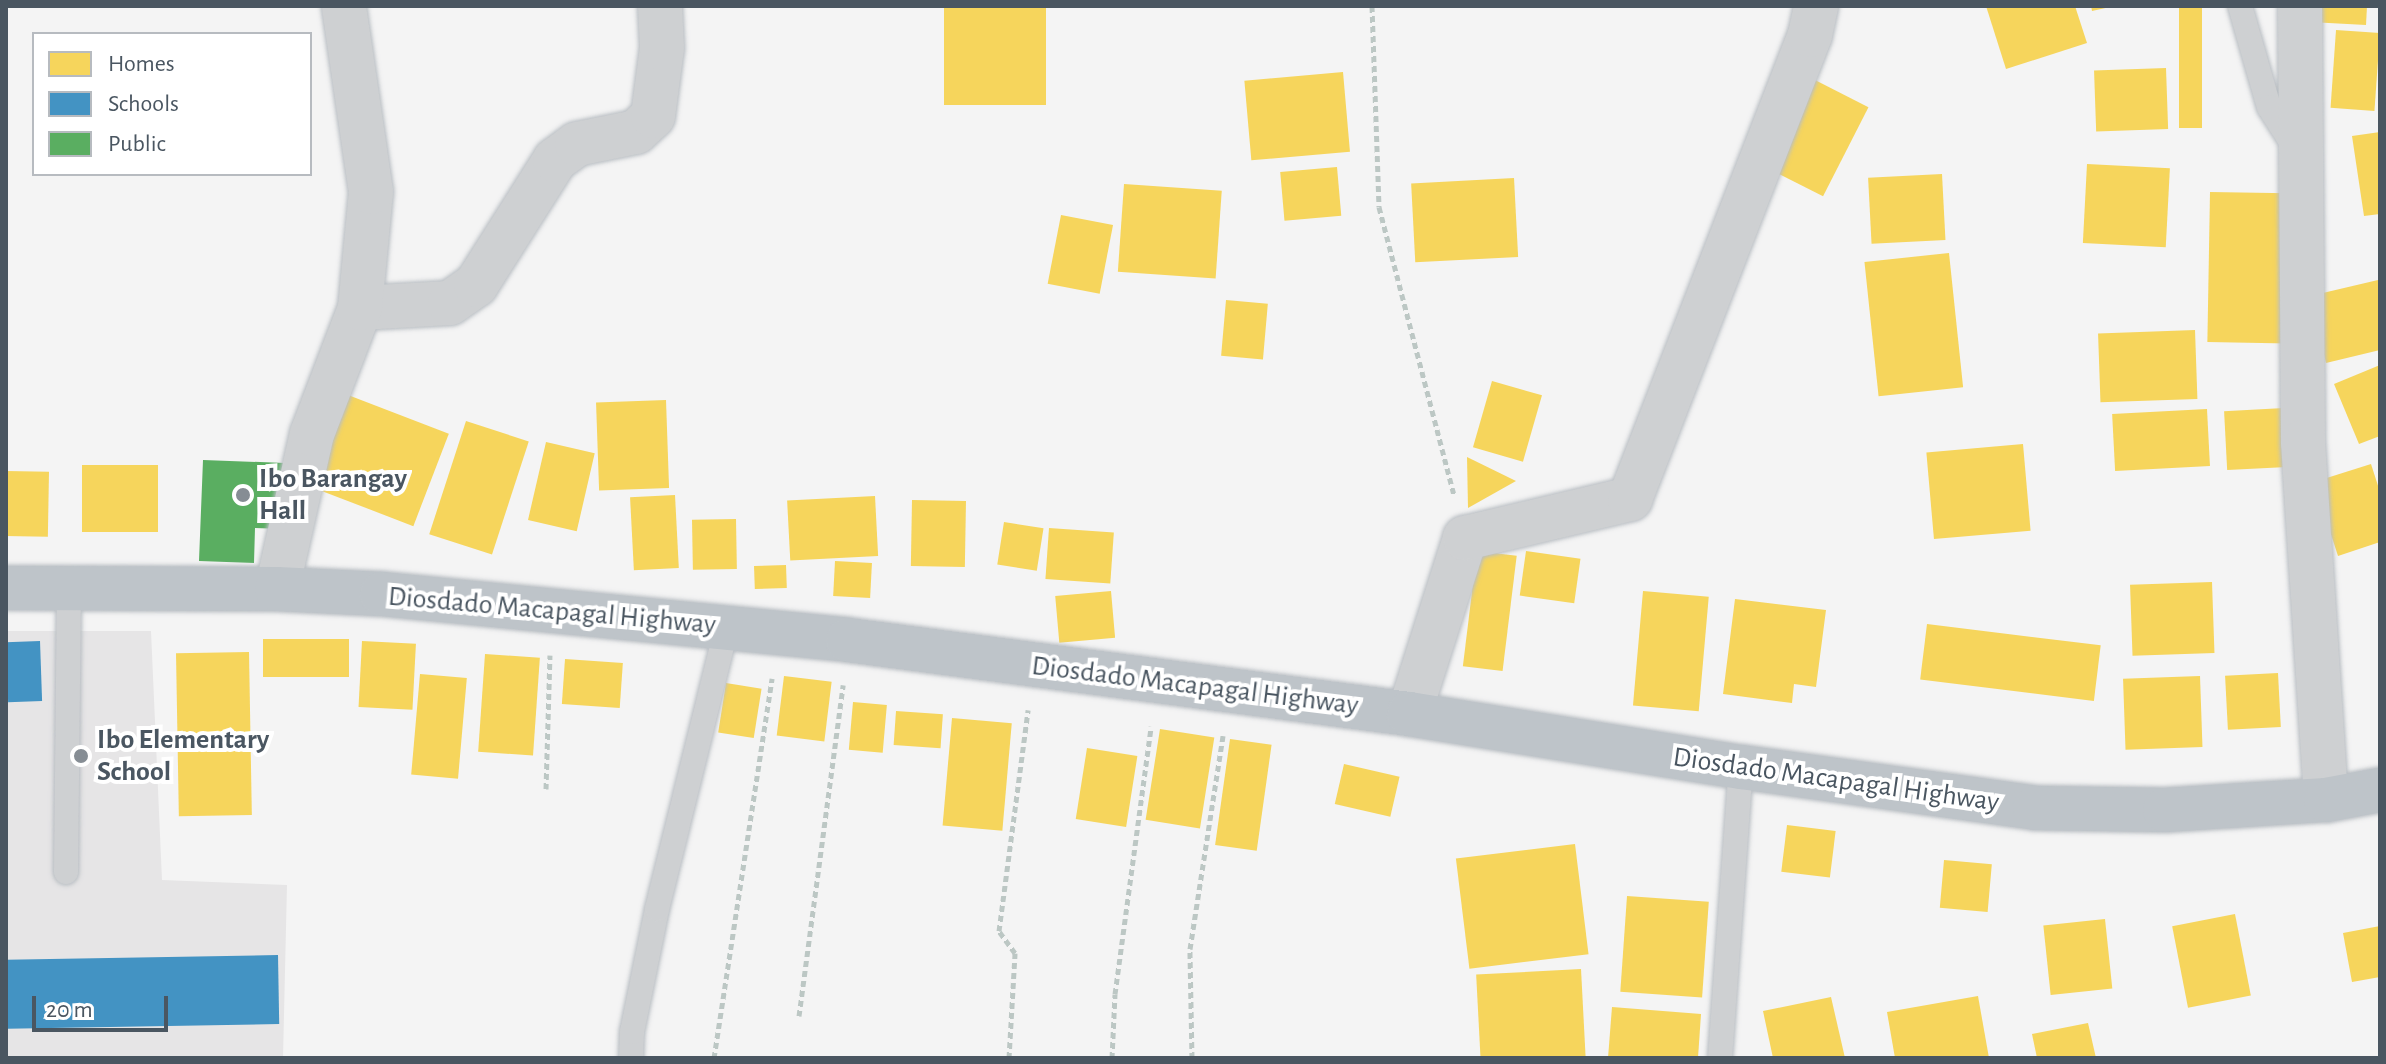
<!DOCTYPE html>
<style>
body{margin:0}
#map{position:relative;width:2386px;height:1064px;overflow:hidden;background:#f4f4f4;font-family:"Alegreya Sans",sans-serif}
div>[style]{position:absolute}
.education>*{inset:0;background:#e6e5e6}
.homes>*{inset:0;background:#f6d55c;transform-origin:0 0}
.schools>*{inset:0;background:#4393c3;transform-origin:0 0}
.public>*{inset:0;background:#5aae61}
.path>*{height:5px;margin-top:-2.5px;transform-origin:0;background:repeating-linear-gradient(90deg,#bcc7c4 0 6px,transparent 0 10px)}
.roads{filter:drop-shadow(0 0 2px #b9bec3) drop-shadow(0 0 2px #b9bec3)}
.lane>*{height:24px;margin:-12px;padding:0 12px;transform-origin:12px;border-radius:12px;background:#ced0d2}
.street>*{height:44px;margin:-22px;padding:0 22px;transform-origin:22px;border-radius:22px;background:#ced0d2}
.highway>*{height:44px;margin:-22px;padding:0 22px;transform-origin:22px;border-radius:22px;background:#bec4c9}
.dots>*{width:22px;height:22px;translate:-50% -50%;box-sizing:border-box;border:4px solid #fff;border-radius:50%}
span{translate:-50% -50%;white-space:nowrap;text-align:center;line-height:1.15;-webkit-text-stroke:8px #fff;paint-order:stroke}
.poi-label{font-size:28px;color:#4a5661;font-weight:700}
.left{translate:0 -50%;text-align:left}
.street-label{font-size:28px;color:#4a5661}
.frame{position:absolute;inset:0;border:8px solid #4a5661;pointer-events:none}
.legend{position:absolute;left:32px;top:32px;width:280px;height:144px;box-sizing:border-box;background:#fff;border:2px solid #b7bbc0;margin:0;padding:10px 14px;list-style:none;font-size:24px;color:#4a5661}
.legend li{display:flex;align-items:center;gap:16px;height:40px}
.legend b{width:40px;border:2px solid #b7bbc0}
.scale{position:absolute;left:32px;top:996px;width:136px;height:36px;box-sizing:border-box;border:4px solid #4a5661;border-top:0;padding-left:10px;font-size:24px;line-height:28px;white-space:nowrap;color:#4a5661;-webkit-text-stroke:6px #fff;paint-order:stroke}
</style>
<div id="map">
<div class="education">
<div style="clip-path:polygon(6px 631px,151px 631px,162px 880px,287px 885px,283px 1058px,6px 1058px)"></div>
</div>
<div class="homes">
<div style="left:944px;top:6px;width:102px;height:99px"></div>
<div style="clip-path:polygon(1986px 6px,2075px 6px,2087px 43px,2006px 69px)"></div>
<div style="clip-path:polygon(2091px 6px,2110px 6px,2110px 7px,2092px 11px)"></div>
<div style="left:2179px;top:6px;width:23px;height:122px"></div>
<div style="clip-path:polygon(2310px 6px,2367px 6px,2366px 25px,2310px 22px)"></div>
<div style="left:2336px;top:30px;width:44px;height:78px;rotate:4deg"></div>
<div style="left:2166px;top:68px;width:61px;height:72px;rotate:88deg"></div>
<div style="left:1343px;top:72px;width:80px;height:99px;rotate:85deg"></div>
<div style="left:1815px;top:80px;width:60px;height:100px;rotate:27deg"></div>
<div style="clip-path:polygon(2380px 132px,2380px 214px,2364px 216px,2352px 136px)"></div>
<div style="left:2087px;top:164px;width:83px;height:79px;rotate:3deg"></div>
<div style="left:1337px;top:167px;width:49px;height:57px;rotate:85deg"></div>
<div style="left:1942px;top:174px;width:66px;height:74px;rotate:87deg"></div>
<div style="left:1514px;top:178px;width:79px;height:103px;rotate:87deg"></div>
<div style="left:1124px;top:184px;width:98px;height:88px;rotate:4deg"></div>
<div style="left:2210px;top:192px;width:81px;height:150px;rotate:1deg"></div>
<div style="left:1061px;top:215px;width:53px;height:70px;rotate:11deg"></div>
<div style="left:1949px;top:253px;width:135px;height:85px;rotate:84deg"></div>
<div style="clip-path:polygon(2378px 280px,2380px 350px,2326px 363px,2310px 296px)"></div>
<div style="left:1226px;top:300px;width:42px;height:56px;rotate:5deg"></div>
<div style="left:2195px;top:330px;width:69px;height:97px;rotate:88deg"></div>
<div style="clip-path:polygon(2380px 365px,2380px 436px,2359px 444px,2334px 384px)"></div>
<div style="left:1492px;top:381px;width:52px;height:69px;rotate:16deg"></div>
<div style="left:348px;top:395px;width:108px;height:99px;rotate:21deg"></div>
<div style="left:666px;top:400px;width:88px;height:70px;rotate:88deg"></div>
<div style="left:2284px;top:408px;width:59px;height:60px;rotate:87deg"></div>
<div style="left:2207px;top:409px;width:57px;height:95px;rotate:87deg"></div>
<div style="left:466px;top:421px;width:66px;height:119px;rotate:18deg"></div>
<div style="left:546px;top:442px;width:50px;height:80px;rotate:13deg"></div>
<div style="left:2023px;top:444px;width:87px;height:97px;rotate:85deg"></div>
<div style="clip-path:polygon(1467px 457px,1516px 481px,1468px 508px)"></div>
<div style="clip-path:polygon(2371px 464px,2380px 492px,2380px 542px,2338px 556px,2314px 482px)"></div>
<div style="left:82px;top:465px;width:76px;height:67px"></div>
<div style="left:6px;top:471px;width:43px;height:65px;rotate:1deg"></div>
<div style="left:675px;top:495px;width:73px;height:45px;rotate:87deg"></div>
<div style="left:875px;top:496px;width:60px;height:88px;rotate:87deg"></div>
<div style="left:912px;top:500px;width:54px;height:66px;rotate:1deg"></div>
<div style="left:736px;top:519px;width:50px;height:44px;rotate:89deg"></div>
<div style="left:1004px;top:522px;width:40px;height:43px;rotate:9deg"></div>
<div style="left:1049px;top:528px;width:65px;height:51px;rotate:4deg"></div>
<div style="left:1477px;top:551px;width:40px;height:116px;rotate:7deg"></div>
<div style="left:1526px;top:551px;width:55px;height:45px;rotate:8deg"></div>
<div style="left:835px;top:561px;width:37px;height:35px;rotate:3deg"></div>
<div style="left:786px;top:565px;width:23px;height:32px;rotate:88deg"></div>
<div style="left:2212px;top:582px;width:71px;height:82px;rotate:88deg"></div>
<div style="left:1111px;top:591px;width:47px;height:56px;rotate:85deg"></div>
<div style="left:1643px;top:591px;width:66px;height:115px;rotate:5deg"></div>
<div style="clip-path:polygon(1735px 599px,1826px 610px,1816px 687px,1794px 684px,1792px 703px,1723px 694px)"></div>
<div style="left:1927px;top:624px;width:175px;height:56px;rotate:7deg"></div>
<div style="left:263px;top:639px;width:86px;height:38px"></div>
<div style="left:362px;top:641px;width:54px;height:66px;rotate:3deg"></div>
<div style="left:249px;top:652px;width:163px;height:73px;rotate:89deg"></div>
<div style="left:485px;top:654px;width:55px;height:98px;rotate:4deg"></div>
<div style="left:565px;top:659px;width:58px;height:45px;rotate:4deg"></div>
<div style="left:2278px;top:673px;width:54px;height:53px;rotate:87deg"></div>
<div style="left:420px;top:674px;width:47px;height:101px;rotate:5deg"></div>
<div style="left:784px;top:676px;width:48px;height:60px;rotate:7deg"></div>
<div style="left:2200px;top:676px;width:71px;height:77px;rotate:88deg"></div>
<div style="left:726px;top:683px;width:36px;height:50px;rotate:9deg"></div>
<div style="left:853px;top:702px;width:34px;height:48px;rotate:5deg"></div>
<div style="left:896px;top:711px;width:47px;height:34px;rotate:4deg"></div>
<div style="left:952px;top:718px;width:60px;height:108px;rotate:5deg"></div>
<div style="left:1160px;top:729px;width:55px;height:92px;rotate:9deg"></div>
<div style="left:1230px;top:739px;width:42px;height:107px;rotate:8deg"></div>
<div style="left:1087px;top:748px;width:51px;height:72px;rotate:9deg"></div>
<div style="left:1344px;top:764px;width:57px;height:41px;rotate:13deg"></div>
<div style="left:1787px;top:825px;width:49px;height:47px;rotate:7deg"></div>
<div style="left:1575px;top:844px;width:111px;height:120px;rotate:83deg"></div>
<div style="left:1944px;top:860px;width:48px;height:48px;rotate:5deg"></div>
<div style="left:1627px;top:896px;width:82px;height:96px;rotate:4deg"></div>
<div style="left:2235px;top:914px;width:83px;height:64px;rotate:79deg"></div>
<div style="left:2105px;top:919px;width:70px;height:62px;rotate:84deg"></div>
<div style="clip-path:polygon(2380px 926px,2380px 977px,2352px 982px,2343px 933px)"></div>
<div style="left:1581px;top:969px;width:89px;height:105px;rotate:87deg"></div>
<div style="clip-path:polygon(1978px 996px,1989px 1058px,1895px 1058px,1887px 1012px)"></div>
<div style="clip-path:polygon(1831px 997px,1845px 1058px,1773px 1058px,1763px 1011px)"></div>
<div style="clip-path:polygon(1612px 1007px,1701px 1014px,1698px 1058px,1608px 1058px)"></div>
<div style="clip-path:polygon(2088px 1023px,2096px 1058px,2037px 1058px,2032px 1034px)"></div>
</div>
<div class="schools">
<div style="left:40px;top:641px;width:60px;height:34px;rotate:88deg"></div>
<div style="left:278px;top:955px;width:69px;height:272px;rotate:89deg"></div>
</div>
<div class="public">
<div style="clip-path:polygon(203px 460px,285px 463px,283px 529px,255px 528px,254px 563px,199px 561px)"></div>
</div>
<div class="path">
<div style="left:1372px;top:6px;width:201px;rotate:88deg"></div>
<div style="left:1379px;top:207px;width:298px;rotate:75.4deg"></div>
<div style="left:546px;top:789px;width:134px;rotate:-88.3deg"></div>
<div style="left:799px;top:1016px;width:334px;rotate:-82.4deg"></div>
<div style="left:714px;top:1058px;width:384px;rotate:-81.3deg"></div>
<div style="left:1009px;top:1058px;width:105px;rotate:-86.7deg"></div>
<div style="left:1015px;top:953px;width:27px;rotate:-126deg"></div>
<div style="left:999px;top:931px;width:223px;rotate:-82.5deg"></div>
<div style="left:1112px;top:1058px;width:64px;rotate:-87.3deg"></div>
<div style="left:1115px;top:994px;width:270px;rotate:-82.3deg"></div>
<div style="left:1192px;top:1058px;width:109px;rotate:-91.1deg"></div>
<div style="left:1190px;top:949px;width:216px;rotate:-81.2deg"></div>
</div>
<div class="roads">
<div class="lane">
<div style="left:2240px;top:6px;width:105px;rotate:74deg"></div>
<div style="left:2269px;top:107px;width:49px;rotate:57.6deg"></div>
<div style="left:66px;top:872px;width:284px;rotate:-89.4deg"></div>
<div style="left:631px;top:1058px;width:26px;rotate:-88deg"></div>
<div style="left:632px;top:1032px;width:126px;rotate:-78.5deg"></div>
<div style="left:657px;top:909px;width:291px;rotate:-76.1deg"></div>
<div style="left:1720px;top:1058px;width:292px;rotate:-85.9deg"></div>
</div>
<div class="street">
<div style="left:2300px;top:6px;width:436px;rotate:89.6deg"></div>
<div style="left:2303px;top:442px;width:359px;rotate:86.3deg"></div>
<div style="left:360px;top:308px;width:90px;rotate:-3.2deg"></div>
<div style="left:450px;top:303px;width:32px;rotate:-35deg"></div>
<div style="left:476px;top:285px;width:148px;rotate:-57.7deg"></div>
<div style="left:555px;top:160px;width:27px;rotate:-36deg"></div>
<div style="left:577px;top:144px;width:60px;rotate:-11.5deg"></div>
<div style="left:636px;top:132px;width:23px;rotate:-43deg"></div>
<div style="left:653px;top:116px;width:69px;rotate:-82.5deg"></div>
<div style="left:662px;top:48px;width:42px;rotate:-92.7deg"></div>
<div style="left:277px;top:589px;width:159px;rotate:-77.3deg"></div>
<div style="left:312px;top:434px;width:135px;rotate:-69.1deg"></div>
<div style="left:360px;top:308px;width:117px;rotate:-84.6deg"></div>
<div style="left:371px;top:192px;width:188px;rotate:-98.3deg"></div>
<div style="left:1409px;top:714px;width:185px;rotate:-72.3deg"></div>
<div style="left:1465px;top:538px;width:170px;rotate:-13.3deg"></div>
<div style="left:1630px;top:499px;width:498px;rotate:-68.8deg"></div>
<div style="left:1810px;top:35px;width:30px;rotate:-78deg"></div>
</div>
<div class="highway">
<div style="left:6px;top:588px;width:271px;rotate:0.2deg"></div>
<div style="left:277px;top:589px;width:105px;rotate:2.7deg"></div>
<div style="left:382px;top:594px;width:468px;rotate:5.6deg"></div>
<div style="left:848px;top:640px;width:566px;rotate:7.51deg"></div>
<div style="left:1409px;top:714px;width:336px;rotate:9.1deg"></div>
<div style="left:1741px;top:767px;width:297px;rotate:7.9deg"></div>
<div style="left:2035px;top:808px;width:130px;rotate:0.9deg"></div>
<div style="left:2165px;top:810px;width:161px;rotate:-3.6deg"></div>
<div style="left:2326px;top:800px;width:55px;rotate:-10.5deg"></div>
</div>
</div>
<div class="dots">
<div style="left:243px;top:495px;background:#868d94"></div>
<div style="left:81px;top:756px;background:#868d94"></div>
</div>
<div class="poi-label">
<span class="left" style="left:259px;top:495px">Ibo Barangay<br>Hall</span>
<span class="left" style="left:97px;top:756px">Ibo Elementary<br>School</span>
</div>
<div class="street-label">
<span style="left:552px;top:611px;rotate:5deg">Diosdado Macapagal Highway</span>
<span style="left:1195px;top:686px;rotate:7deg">Diosdado Macapagal Highway</span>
<span style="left:1836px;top:780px;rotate:8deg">Diosdado Macapagal Highway</span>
</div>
<div class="frame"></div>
<ul class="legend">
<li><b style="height:22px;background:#f6d55c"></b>Homes</li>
<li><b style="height:22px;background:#4393c3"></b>Schools</li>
<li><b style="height:22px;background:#5aae61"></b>Public</li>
</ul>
<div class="scale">20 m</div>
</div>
